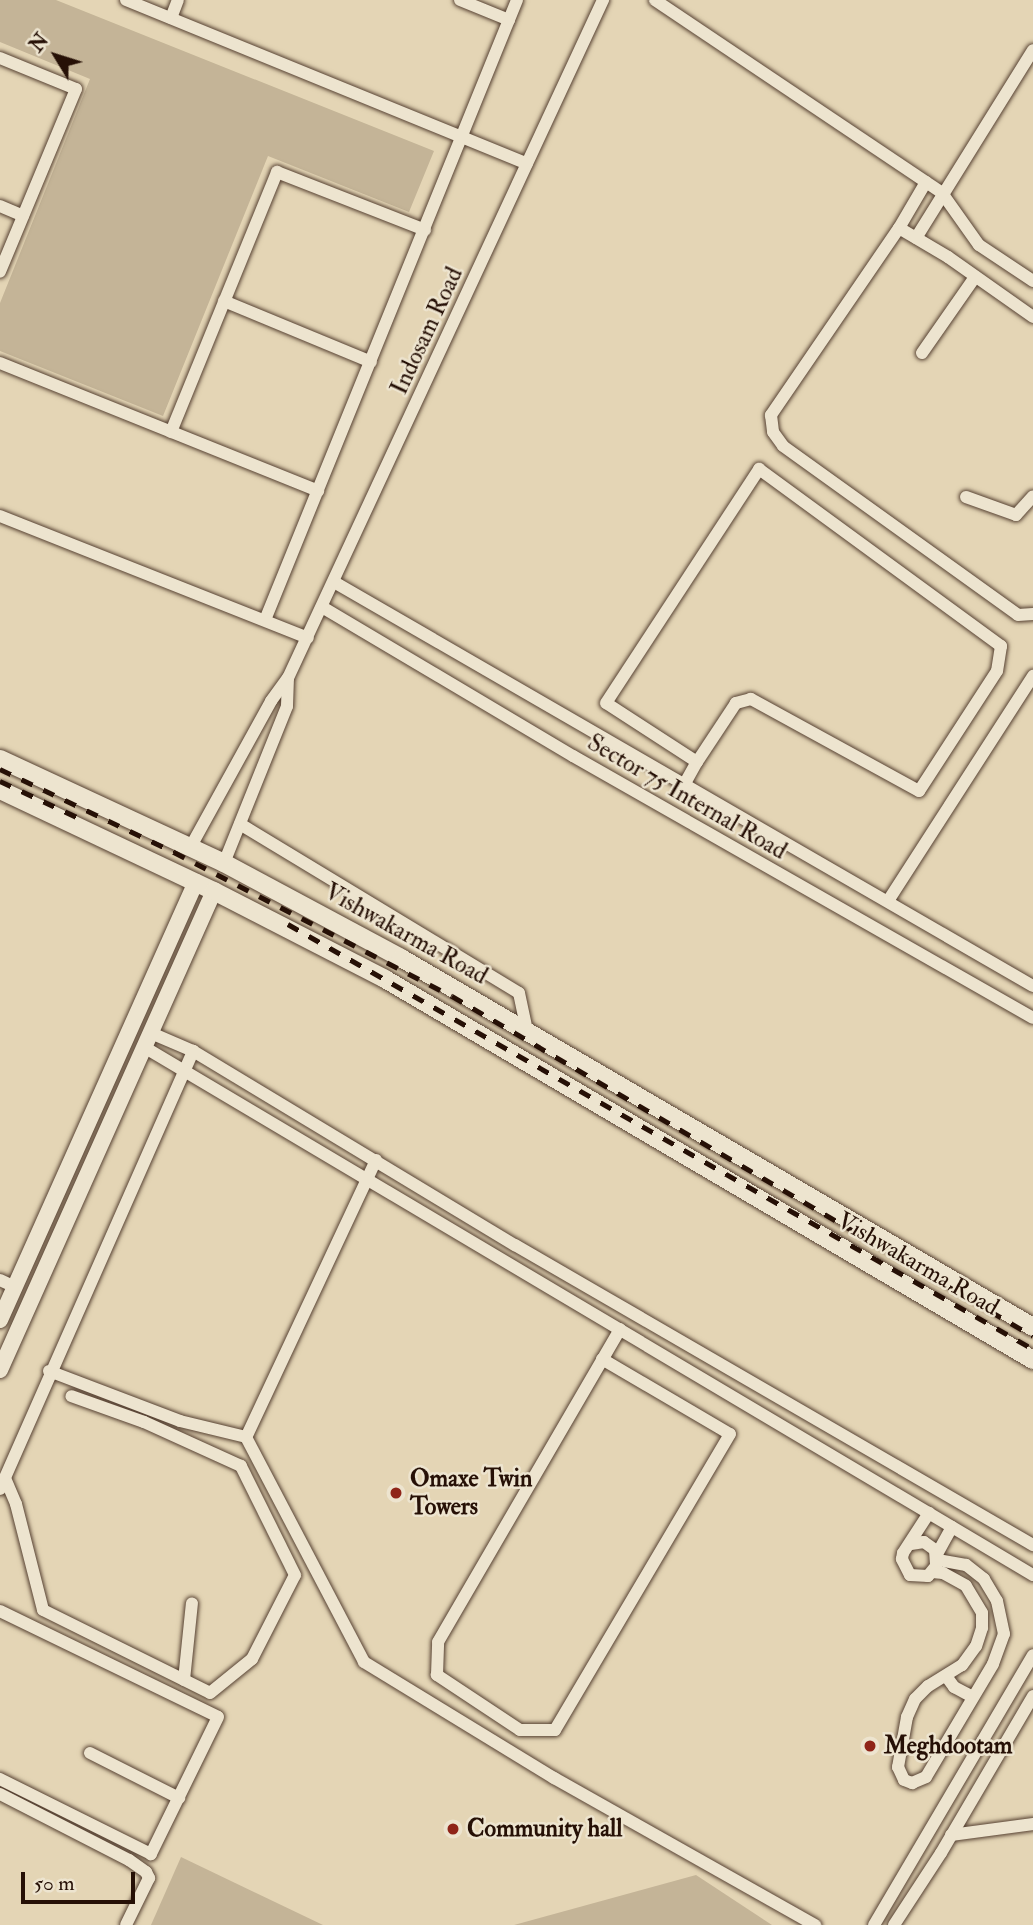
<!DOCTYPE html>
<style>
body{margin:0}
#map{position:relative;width:1033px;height:1925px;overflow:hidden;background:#e4d5b5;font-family:"IM FELL Double Pica",serif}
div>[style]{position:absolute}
.green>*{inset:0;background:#c4b497}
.roads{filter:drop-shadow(0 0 2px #564132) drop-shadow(0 0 2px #564132)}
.minor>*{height:12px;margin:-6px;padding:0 6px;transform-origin:6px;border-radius:6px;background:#ede4cf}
.tertiary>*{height:16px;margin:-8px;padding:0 8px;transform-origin:8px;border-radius:8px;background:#ede4cf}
.secondary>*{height:18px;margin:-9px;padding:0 9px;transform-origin:9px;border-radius:9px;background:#ede4cf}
.rail>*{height:4.5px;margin-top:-2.25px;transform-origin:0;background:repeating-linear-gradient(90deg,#261006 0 12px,transparent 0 24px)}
.dots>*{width:19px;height:19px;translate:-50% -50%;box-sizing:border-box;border:4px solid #ede4cf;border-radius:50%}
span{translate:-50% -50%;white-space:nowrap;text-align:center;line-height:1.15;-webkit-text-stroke:5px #ede4cf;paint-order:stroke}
.street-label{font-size:24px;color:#261006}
.poi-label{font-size:24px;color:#261006;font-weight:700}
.left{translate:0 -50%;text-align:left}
.north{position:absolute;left:21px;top:21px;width:70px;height:70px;-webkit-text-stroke:5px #ede4cf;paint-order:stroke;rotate:308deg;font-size:19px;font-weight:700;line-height:28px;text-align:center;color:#261006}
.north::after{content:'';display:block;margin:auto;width:24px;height:32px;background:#261006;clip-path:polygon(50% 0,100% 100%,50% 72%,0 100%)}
.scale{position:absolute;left:21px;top:1872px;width:114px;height:32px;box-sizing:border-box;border:4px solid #261006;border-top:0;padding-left:9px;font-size:21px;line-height:24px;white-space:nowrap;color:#261006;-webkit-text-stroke:5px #ede4cf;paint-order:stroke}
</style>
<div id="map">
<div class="green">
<div style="clip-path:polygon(0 0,56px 0,434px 151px,409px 212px,268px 156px,163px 416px,0 351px,0 303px,90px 79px,0 42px)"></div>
<div style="clip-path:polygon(181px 1857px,323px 1925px,151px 1925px)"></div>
<div style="clip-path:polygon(696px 1875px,772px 1925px,514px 1925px)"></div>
</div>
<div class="roads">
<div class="minor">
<div style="left:126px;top:0;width:433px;rotate:22.2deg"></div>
<div style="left:460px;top:0;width:53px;rotate:22.2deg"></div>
<div style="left:655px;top:0;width:346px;rotate:33.9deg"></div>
<div style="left:942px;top:193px;width:64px;rotate:54.6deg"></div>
<div style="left:979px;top:245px;width:65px;rotate:33.7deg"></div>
<div style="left:171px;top:18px;width:19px;rotate:-69deg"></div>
<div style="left:0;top:58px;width:82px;rotate:22.2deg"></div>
<div style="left:76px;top:89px;width:198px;rotate:112.6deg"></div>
<div style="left:926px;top:182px;width:53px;rotate:120.4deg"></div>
<div style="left:899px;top:228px;width:227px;rotate:124.4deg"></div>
<div style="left:771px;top:415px;width:17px;rotate:83deg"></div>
<div style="left:773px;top:432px;width:17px;rotate:54deg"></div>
<div style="left:783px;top:446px;width:289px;rotate:35.7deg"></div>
<div style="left:1018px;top:615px;width:15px;rotate:-4deg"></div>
<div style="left:0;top:206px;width:25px;rotate:23deg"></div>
<div style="left:899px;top:228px;width:57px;rotate:30.6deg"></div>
<div style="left:948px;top:257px;width:104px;rotate:35.2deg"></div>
<div style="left:916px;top:238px;width:221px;rotate:-58.1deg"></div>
<div style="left:224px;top:301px;width:159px;rotate:22.5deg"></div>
<div style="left:922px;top:353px;width:93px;rotate:-55.1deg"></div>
<div style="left:0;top:363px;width:343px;rotate:21.9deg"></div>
<div style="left:171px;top:432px;width:281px;rotate:-67.8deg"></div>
<div style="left:277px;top:172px;width:159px;rotate:21.4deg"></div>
<div style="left:759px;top:469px;width:300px;rotate:36.2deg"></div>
<div style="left:1001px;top:646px;width:25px;rotate:99deg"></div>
<div style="left:997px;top:671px;width:143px;rotate:123deg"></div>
<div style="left:919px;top:791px;width:192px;rotate:-151.3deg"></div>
<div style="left:751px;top:699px;width:16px;rotate:165deg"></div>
<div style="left:736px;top:703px;width:71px;rotate:123.5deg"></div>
<div style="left:697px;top:762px;width:108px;rotate:-147deg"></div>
<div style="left:606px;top:703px;width:280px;rotate:-56.8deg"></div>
<div style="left:966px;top:497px;width:53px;rotate:19.8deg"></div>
<div style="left:1016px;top:515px;width:25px;rotate:-48deg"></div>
<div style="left:0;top:516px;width:331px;rotate:21.6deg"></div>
<div style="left:334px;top:582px;width:807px;rotate:30.03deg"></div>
<div style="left:322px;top:607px;width:292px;rotate:30.7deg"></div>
<div style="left:573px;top:756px;width:529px;rotate:29.66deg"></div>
<div style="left:265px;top:620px;width:669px;rotate:-67.88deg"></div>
<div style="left:684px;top:785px;width:26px;rotate:-61deg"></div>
<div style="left:240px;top:824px;width:326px;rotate:31.2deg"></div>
<div style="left:519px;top:993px;width:40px;rotate:78deg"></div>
<div style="left:190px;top:848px;width:168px;rotate:-61.1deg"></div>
<div style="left:271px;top:701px;width:29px;rotate:-54deg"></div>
<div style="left:288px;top:678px;width:748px;rotate:-65.08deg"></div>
<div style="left:224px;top:863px;width:169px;rotate:-68.1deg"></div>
<div style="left:287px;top:706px;width:27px;rotate:-88deg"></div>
<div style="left:888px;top:901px;width:268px;rotate:-57.2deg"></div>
<div style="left:151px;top:1033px;width:46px;rotate:23.2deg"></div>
<div style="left:193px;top:1051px;width:376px;rotate:31.1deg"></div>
<div style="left:515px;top:1245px;width:599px;rotate:30.08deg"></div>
<div style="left:144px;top:1047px;width:1034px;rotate:30.71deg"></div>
<div style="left:376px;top:1160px;width:306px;rotate:115.1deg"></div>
<div style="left:246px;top:1437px;width:254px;rotate:62.3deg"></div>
<div style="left:364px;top:1662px;width:223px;rotate:31.4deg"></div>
<div style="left:554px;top:1778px;width:300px;rotate:29.4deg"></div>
<div style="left:0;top:1280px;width:17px;rotate:25deg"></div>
<div style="left:602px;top:1359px;width:148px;rotate:30.4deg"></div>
<div style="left:730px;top:1434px;width:344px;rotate:120.6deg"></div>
<div style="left:555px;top:1730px;width:35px;rotate:180deg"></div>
<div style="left:520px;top:1730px;width:100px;rotate:-146.5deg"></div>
<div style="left:437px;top:1675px;width:33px;rotate:-88deg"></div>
<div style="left:438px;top:1642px;width:362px;rotate:-59.8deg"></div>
<div style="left:49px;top:1371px;width:140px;rotate:20.9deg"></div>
<div style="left:180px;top:1421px;width:68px;rotate:13.6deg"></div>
<div style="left:5px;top:1478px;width:28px;rotate:67deg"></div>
<div style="left:16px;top:1504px;width:109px;rotate:75.7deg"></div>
<div style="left:43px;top:1610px;width:186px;rotate:26.4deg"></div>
<div style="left:210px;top:1693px;width:54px;rotate:-39deg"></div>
<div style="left:252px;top:1659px;width:94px;rotate:-62.9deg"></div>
<div style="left:295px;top:1575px;width:122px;rotate:-116.4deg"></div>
<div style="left:241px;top:1466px;width:107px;rotate:-155.6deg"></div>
<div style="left:144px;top:1422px;width:77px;rotate:-160.4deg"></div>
<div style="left:0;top:1489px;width:479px;rotate:-66.2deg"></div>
<div style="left:911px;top:1544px;width:13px;rotate:-9deg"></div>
<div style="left:924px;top:1542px;width:14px;rotate:36deg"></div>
<div style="left:935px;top:1550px;width:16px;rotate:86deg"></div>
<div style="left:936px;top:1566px;width:13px;rotate:129deg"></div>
<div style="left:928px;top:1576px;width:18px;rotate:-177deg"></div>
<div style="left:910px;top:1575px;width:18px;rotate:-117deg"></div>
<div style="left:902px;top:1559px;width:6px;rotate:-81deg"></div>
<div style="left:903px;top:1553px;width:48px;rotate:-57deg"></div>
<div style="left:937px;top:1554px;width:31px;rotate:-61deg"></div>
<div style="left:932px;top:1572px;width:11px;rotate:5deg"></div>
<div style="left:943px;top:1573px;width:26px;rotate:29deg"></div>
<div style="left:966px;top:1586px;width:31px;rotate:59deg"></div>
<div style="left:982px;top:1613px;width:15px;rotate:90deg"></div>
<div style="left:982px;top:1628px;width:19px;rotate:108deg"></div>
<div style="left:976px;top:1646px;width:24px;rotate:126deg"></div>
<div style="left:962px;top:1665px;width:40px;rotate:148deg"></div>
<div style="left:928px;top:1686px;width:18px;rotate:135deg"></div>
<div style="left:915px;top:1699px;width:20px;rotate:114deg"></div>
<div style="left:907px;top:1717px;width:51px;rotate:100.2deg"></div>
<div style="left:898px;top:1767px;width:14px;rotate:65deg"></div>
<div style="left:904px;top:1780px;width:9px;rotate:21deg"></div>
<div style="left:912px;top:1783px;width:15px;rotate:-23deg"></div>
<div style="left:926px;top:1777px;width:131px;rotate:-59.3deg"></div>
<div style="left:993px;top:1664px;width:32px;rotate:-70deg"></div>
<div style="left:1004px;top:1634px;width:34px;rotate:-102deg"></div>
<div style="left:997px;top:1601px;width:26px;rotate:-121deg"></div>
<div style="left:984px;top:1579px;width:23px;rotate:-142deg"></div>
<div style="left:966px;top:1565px;width:29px;rotate:-170deg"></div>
<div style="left:0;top:1611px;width:242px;rotate:25.9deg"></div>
<div style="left:218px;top:1717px;width:153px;rotate:116.1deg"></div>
<div style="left:151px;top:1854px;width:169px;rotate:-153.6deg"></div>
<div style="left:946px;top:1676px;width:14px;rotate:54deg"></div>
<div style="left:954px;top:1687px;width:21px;rotate:28deg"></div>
<div style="left:184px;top:1680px;width:77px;rotate:-84.1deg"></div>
<div style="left:90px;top:1753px;width:100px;rotate:26.8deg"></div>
<div style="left:0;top:1794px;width:145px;rotate:27.1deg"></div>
<div style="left:129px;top:1860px;width:21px;rotate:35deg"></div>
<div style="left:146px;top:1872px;width:7px;rotate:63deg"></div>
<div style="left:149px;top:1878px;width:52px;rotate:116.1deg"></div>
<div style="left:951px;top:1835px;width:83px;rotate:-7.6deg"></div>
<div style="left:874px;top:1925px;width:313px;rotate:-59.5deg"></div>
<div style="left:894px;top:1925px;width:86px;rotate:-56.9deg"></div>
<div style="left:941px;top:1853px;width:182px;rotate:-59.6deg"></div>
</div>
<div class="tertiary">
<div style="left:0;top:1320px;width:480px;rotate:-65.9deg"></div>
<div style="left:0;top:1370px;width:525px;rotate:-65.93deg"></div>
</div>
<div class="secondary">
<div style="left:0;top:759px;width:247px;rotate:24.9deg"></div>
<div style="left:224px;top:863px;width:201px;rotate:28.2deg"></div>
<div style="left:401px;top:958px;width:732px;rotate:30.28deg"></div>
<div style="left:0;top:790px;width:237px;rotate:25.3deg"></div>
<div style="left:214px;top:891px;width:192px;rotate:27.2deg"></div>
<div style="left:385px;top:979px;width:752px;rotate:30.45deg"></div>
</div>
</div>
<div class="rail">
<div style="left:0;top:769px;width:193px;rotate:25.5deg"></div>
<div style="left:174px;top:852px;width:313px;rotate:27.4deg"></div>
<div style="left:452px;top:996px;width:673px;rotate:30.34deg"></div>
<div style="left:0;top:781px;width:87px;rotate:25.1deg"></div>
<div style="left:288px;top:924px;width:858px;rotate:29.7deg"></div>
</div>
<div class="dots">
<div style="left:396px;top:1493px;background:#8f2418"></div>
<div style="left:870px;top:1746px;background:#8f2418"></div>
<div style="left:453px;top:1829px;background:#8f2418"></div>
</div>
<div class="street-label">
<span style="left:427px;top:331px;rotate:-65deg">Indosam Road</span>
<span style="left:687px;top:797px;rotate:30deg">Sector 75 Internal Road</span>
<span style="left:406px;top:934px;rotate:29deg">Vishwakarma Road</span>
<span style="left:918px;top:1264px;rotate:30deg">Vishwakarma Road</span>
</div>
<div class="poi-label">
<span class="left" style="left:410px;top:1493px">Omaxe Twin<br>Towers</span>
<span class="left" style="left:884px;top:1746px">Meghdootam</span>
<span class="left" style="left:467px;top:1829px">Community hall</span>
</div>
<div class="north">N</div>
<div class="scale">50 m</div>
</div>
